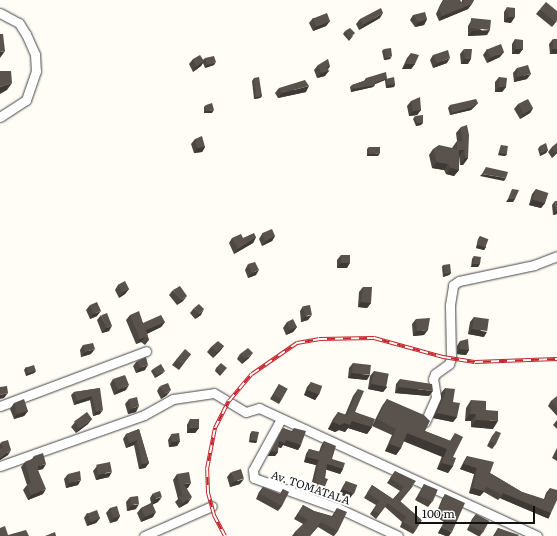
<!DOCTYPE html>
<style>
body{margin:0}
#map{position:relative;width:557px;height:536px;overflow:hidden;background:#fffdf5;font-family:Literata,serif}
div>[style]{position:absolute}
.roads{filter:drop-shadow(0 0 1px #444) drop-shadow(0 0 1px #444)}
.minor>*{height:9px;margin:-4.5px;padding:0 4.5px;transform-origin:4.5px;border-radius:4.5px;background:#fff}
.rail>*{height:4px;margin-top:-2px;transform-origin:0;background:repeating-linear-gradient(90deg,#fff 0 8px,#c4262e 0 16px);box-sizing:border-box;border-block:1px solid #c4262e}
.wall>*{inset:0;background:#4d4742}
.shaded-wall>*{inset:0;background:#3f3936;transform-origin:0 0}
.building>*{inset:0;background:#5a524d;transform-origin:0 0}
span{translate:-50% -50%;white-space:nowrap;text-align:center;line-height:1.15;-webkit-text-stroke:4px #fff;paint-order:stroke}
.street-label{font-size:11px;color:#111}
.scale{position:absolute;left:415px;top:506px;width:120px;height:18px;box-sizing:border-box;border:2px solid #111;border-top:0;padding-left:5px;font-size:12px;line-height:14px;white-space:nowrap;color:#111;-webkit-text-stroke:3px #fff;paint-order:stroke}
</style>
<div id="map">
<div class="roads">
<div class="minor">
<div style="left:0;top:13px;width:21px;rotate:28deg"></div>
<div style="left:19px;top:23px;width:13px;rotate:58deg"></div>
<div style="left:26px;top:34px;width:22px;rotate:66deg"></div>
<div style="left:35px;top:54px;width:17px;rotate:87deg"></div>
<div style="left:36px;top:71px;width:31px;rotate:109deg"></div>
<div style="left:26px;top:100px;width:31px;rotate:147deg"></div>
<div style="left:0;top:406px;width:156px;rotate:-20.6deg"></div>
<div style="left:281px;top:419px;width:58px;rotate:118.8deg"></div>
<div style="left:253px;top:470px;width:8px;rotate:83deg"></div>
<div style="left:254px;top:478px;width:89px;rotate:19.7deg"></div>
<div style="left:338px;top:508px;width:66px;rotate:25deg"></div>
<div style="left:425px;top:422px;width:27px;rotate:-66deg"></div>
<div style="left:436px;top:397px;width:18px;rotate:-99deg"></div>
<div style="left:433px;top:379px;width:5px;rotate:-68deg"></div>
<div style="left:435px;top:374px;width:17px;rotate:-36deg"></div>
<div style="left:449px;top:364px;width:6px;rotate:-72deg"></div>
<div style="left:451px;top:358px;width:53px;rotate:-91.1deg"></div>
<div style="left:450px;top:305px;width:20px;rotate:-81deg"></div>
<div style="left:453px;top:285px;width:7px;rotate:-34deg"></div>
<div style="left:459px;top:281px;width:77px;rotate:-12deg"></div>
<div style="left:534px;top:265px;width:25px;rotate:-21deg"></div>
<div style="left:0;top:466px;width:153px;rotate:-19.5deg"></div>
<div style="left:144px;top:415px;width:33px;rotate:-29deg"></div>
<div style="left:173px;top:399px;width:41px;rotate:-8.3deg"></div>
<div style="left:214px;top:393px;width:37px;rotate:31deg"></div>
<div style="left:246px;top:412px;width:14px;rotate:-17deg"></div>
<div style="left:259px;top:408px;width:306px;rotate:24.7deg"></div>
<div style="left:144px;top:536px;width:74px;rotate:-23.8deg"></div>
</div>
</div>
<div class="rail">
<div style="left:225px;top:536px;width:24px;rotate:-118deg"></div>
<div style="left:214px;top:515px;width:23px;rotate:-105deg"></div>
<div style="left:208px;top:493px;width:24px;rotate:-92deg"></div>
<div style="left:207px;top:469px;width:42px;rotate:-79deg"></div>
<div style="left:215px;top:428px;width:30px;rotate:-63deg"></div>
<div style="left:229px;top:401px;width:35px;rotate:-50deg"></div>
<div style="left:252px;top:374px;width:55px;rotate:-34.6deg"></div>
<div style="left:297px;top:343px;width:22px;rotate:-10deg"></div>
<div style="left:319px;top:339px;width:55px;rotate:-1deg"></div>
<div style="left:374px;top:338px;width:72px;rotate:15.4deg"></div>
<div style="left:443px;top:357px;width:32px;rotate:9deg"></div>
<div style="left:475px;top:362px;width:82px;rotate:-2.1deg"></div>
</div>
<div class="wall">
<div style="clip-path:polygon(443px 0,462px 2px,462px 0,474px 0,468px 9px,439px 21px,436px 14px,440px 5px)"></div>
<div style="clip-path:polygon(507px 7px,511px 23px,504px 22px,504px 12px)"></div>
<div style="clip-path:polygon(540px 9px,557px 21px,552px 27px,536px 14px)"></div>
<div style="clip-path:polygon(413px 15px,427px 19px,424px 25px,415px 27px,410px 20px)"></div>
<div style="clip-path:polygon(313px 18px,330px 21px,326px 26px,313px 31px,309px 23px)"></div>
<div style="clip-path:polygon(380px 18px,359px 30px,356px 24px,360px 19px)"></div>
<div style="clip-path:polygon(471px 21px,487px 35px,468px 36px,468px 26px)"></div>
<div style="clip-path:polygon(345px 31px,353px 36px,349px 41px,343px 34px)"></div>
<div style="clip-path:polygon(515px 39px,523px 49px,519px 54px,512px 54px,512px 44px)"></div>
<div style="clip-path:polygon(553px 39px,557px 39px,557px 54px,550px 54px,549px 44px)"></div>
<div style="clip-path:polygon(384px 49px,390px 59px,384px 60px,382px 51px)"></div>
<div style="clip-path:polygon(464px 49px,468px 64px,461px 64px,460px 54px)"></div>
<div style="clip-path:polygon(487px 49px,500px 57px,487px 63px,483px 55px)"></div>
<div style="clip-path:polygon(411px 53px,415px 64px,411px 69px,402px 69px,407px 58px)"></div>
<div style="clip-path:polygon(433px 55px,447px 63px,433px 68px,430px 60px)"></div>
<div style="clip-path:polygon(205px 58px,214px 65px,205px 68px,203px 63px,201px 66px,193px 72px,189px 64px,193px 59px,203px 60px)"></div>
<div style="clip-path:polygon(318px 65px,330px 66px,328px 69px,325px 76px,317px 78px,314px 70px)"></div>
<div style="clip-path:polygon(517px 68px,527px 79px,514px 82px,513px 73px)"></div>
<div style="clip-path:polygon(499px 77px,506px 87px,502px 92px,495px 92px,495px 82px)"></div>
<div style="clip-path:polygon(254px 78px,262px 96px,260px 98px,254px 99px,252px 81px)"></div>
<div style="clip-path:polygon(366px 78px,387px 78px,386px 78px,395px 84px,394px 87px,386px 88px,385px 81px,385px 80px,375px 84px,373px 87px,351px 92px,350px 87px,352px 85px,364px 81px)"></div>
<div style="clip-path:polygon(279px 88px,306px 92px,278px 98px,275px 93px)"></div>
<div style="clip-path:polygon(411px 101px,421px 110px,417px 115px,409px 116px,407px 106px)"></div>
<div style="clip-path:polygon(478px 103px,471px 110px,450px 115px,448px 108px,450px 105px)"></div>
<div style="clip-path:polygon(518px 104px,533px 108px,530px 113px,520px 119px,514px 109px)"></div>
<div style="clip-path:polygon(206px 105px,212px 113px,204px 113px,204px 107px)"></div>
<div style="clip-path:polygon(415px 116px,421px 125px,416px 126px,413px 119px)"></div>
<div style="clip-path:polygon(461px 127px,468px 158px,463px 165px,460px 165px,459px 156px,459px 170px,454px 176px,446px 174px,444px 170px,432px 168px,429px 155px,433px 149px,452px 148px,457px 141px,456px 133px)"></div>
<div style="clip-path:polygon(195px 139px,205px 147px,202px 152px,194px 153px,191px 144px)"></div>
<div style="clip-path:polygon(557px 143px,557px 153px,552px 158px,548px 152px,552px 147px)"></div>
<div style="clip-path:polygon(501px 145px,507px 154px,505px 156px,498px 155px,500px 148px)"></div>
<div style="clip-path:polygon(540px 146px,548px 150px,546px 153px,540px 156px,538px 149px)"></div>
<div style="clip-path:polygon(369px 147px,378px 156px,367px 156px,367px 149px)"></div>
<div style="clip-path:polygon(536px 189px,545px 203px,541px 208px,529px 205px,532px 194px)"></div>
<div style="clip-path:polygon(555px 201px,557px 214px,553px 215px,552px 205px)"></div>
<div style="clip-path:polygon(262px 234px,275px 236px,272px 241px,262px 246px,259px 239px)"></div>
<div style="clip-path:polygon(480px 236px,486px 247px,484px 250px,476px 248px,478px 239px)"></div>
<div style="clip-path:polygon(256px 237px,253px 243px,234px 254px,229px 243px,232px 238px,243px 238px)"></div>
<div style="clip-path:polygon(341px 255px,347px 268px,337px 268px,337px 260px)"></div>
<div style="clip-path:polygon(474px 256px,478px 267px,471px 267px,472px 259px)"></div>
<div style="clip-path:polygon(248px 264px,256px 275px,248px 278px,245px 270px)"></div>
<div style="clip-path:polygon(443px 265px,451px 273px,449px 275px,443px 277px,442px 267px)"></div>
<div style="clip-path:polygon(118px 285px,129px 289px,125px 294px,119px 298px,115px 290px)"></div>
<div style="clip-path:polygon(363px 287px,371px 303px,367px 308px,358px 307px,359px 292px)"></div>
<div style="clip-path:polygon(173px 290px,183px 301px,177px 305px,169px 295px)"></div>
<div style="clip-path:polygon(90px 305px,97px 316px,90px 319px,86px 310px)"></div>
<div style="clip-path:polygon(303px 306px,308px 320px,301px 322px,300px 311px)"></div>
<div style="clip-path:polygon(194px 308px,201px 315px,195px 319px,190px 313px)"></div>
<div style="clip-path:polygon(101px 315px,109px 331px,102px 333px,97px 320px)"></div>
<div style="clip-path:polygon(130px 315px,143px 323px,165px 322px,161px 327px,147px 334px,149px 340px,145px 345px,141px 342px,136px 344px,126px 320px)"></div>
<div style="clip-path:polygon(474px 317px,484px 337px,468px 334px,470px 322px)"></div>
<div style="clip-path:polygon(416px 319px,424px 335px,413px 336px,412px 324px)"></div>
<div style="clip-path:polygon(287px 322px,297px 327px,293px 332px,286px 335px,283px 328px)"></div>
<div style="clip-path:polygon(460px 341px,469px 350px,466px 355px,457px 354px,457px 346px)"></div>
<div style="clip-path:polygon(83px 345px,91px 354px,81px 357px,80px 350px)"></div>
<div style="clip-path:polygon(224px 346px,220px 351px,213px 358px,207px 352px,211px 347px)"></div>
<div style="clip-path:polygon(191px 354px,179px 370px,172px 365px,176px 360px)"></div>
<div style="clip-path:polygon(240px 354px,249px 358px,242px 364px,237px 359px)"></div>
<div style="clip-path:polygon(137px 361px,145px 370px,136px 373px,133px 366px)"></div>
<div style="clip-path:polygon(353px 363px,367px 380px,348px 378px,349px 368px)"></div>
<div style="clip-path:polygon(26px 367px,36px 371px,34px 373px,26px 376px,24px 370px)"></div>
<div style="clip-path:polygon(216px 368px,225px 370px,220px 376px,215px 371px)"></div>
<div style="clip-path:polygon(153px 369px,163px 373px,155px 378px,151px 371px)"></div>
<div style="clip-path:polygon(374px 371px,387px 387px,383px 392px,368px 389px,370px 376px)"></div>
<div style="clip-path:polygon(113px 379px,126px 390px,114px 395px,110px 384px)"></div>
<div style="clip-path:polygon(400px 379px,429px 396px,395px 393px,396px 384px)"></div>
<div style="clip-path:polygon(311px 382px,319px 394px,315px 400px,304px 395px,307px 387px)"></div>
<div style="clip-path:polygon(279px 384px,282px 399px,279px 404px,270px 399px)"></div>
<div style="clip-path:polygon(160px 386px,167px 395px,161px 399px,157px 391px)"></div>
<div style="clip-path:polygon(100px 388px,100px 414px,93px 416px,90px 400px,74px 405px,71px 395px,74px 392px)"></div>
<div style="clip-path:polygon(445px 388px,453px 402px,457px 417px,453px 422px,433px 418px,441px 399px,441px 393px)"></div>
<div style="clip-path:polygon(358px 389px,355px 412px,372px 427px,367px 434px,348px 428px,345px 432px,339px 430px,335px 432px,328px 429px,333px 419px,338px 412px,345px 415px,353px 396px)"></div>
<div style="clip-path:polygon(557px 397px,557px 416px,548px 406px,551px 401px)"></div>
<div style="clip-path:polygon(129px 399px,136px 412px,128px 414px,125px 404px)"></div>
<div style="clip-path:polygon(387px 399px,425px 431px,450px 441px,455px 433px,453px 457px,453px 466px,448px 473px,437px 469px,442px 456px,404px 441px,401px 448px,396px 455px,385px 451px,392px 435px,372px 426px,382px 406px)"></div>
<div style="clip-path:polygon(471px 400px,486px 410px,493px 429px,471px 427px,471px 421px,465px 421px,466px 408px)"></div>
<div style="clip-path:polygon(14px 403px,28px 411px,24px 416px,14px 419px,10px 409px)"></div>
<div style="clip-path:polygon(190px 419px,199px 428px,195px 433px,187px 433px,187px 425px)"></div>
<div style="clip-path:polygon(557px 420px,557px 429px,553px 425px)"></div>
<div style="clip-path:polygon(75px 422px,88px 424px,76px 433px,71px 427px)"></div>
<div style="clip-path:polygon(283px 428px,292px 431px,294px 428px,301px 445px,298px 450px,283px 445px,281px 448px,278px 447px,278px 452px,275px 456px,268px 456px,280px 433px)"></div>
<div style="clip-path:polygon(139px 429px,149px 463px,145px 468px,139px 469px,134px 445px,126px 448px,123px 439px,126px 434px)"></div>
<div style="clip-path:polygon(252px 431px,257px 441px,256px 443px,249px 442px,250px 434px)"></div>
<div style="clip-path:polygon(496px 431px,496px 444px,492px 449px,487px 446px,492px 436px)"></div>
<div style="clip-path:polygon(171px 435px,180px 441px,177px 446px,169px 447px,168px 440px)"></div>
<div style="clip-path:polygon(324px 441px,332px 459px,343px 469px,340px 474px,326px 469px,325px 478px,325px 486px,322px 491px,311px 486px,316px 465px,304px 462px,306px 454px,309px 449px,319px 452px,321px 446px)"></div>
<div style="clip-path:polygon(1px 442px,8px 455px,0 460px,0 444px)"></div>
<div style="clip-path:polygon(557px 448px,557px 461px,552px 458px)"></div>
<div style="clip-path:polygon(34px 456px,43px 469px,38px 470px,43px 494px,28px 500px,23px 490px,27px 485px,21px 467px,25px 462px,32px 459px)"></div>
<div style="clip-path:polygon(467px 456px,490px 473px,522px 492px,544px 499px,546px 493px,550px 488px,551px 513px,547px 518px,500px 498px,498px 500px,484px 492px,480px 496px,469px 493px,474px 474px,460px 469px,464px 461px)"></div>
<div style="clip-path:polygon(97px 466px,109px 477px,96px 480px,93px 471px)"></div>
<div style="clip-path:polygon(395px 471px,413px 486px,400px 502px,416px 530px,413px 534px,400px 527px,402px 522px,385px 507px,376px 519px,370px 514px,376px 505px,364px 498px,372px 485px,393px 499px,400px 491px,387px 483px)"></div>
<div style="clip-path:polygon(231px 472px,240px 484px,230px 487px,227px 477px)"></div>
<div style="clip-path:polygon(68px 474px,78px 485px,66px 488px,64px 479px)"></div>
<div style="clip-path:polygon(177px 474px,188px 488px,187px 488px,188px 503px,179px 508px,175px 502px,178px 499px,173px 480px)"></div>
<div style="clip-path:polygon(346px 481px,350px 498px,339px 494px,343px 486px)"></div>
<div style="clip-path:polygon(424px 484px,432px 502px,428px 507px,415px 500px)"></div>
<div style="clip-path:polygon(263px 487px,280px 494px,283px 489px,282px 506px,278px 511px,256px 499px,259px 492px)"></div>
<div style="clip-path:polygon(153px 493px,158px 502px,153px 504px,153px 517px,141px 522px,137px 513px,141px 508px,151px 503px,150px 498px)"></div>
<div style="clip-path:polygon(445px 494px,449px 536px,446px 536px,438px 533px,444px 522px,435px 516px,442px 499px)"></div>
<div style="clip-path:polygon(130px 497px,136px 509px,127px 511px,126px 502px)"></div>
<div style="clip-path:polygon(303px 505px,314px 511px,332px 516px,337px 508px,338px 531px,334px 536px,333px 536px,318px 527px,310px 536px,292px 536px,295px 532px,303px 524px,294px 519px)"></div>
<div style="clip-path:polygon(110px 508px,120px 516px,117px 521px,110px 523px,106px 513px)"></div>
<div style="clip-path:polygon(87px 513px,100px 518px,96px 523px,87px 526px,84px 518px)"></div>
<div style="clip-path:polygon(476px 514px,483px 532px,480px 536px,478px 536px,467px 530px,472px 519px)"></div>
<div style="clip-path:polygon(498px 528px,518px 536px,493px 536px)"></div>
</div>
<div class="shaded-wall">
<div style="clip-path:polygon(472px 4px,468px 9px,439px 21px,442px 16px)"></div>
<div style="clip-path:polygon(383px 13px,380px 18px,359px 30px,363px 25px)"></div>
<div style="clip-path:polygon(508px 17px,515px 17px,511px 23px,504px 22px)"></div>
<div style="clip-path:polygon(427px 19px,424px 25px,415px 27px,418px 22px)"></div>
<div style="clip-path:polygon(330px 21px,326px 26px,313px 31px,316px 26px)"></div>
<div style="clip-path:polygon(490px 30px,487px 35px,468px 36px,472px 31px)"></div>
<div style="clip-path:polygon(516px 49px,523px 49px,519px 54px,512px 54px)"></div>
<div style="clip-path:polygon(553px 49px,557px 49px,557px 53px,550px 54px)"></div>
<div style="clip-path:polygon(5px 51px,0 58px,0 52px)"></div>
<div style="clip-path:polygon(504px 52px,500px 57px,487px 63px,490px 58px)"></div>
<div style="clip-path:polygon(392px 56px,390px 59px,384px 60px,386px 58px)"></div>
<div style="clip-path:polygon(450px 58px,447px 63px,433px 68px,437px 63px)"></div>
<div style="clip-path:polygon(465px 59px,471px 59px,468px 64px,461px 64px)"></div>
<div style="clip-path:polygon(204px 61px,201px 66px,193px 72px,196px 67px)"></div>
<div style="clip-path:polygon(216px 62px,214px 65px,205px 68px,207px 65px)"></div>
<div style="clip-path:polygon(406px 64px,415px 64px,411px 69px,402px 69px)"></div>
<div style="clip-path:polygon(330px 66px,327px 71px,329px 71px,325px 76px,317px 78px,321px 73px,327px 67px)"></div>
<div style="clip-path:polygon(531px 74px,527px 79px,514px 82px,517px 77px)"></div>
<div style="clip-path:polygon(387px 78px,385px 80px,373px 85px,375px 85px,373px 87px,351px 92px,353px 89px,375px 83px)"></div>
<div style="clip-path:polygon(12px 83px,7px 90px,0 94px,0 87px)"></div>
<div style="clip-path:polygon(395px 84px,394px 87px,386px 88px,388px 85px)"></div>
<div style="clip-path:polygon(309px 86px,306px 92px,278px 98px,282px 93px)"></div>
<div style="clip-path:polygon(499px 87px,506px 87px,502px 92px,495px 92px)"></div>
<div style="clip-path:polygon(262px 96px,260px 98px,254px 99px,256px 97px)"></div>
<div style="clip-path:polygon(478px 103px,471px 110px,450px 115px,452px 113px)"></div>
<div style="clip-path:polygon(533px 108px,530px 113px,520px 119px,524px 114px)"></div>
<div style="clip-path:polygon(214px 110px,212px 113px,204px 113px,206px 111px)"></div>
<div style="clip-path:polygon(421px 110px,417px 115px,409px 116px,413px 111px)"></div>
<div style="clip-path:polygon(417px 123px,423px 123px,421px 125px,416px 126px)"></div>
<div style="clip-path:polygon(205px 147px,202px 152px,194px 153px,197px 148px)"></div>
<div style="clip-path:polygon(459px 150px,464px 150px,459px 156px,454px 157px)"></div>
<div style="clip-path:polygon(548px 150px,546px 153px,540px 156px,541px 153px)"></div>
<div style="clip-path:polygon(557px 151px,557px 153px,552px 158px,555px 153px)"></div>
<div style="clip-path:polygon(380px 153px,378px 156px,367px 156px,369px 154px)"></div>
<div style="clip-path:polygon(500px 153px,507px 154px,505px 156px,498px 155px)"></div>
<div style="clip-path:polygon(465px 158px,468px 158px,463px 165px,460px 165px)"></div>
<div style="clip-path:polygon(437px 162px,448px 164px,444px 170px,432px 168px)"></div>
<div style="clip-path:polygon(451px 168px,459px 170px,454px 176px,446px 174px)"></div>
<div style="clip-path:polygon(482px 174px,506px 178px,504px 181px,480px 176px)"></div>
<div style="clip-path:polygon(508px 199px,515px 199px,513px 202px,506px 202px)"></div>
<div style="clip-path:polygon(533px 200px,545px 203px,541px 208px,529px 205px)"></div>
<div style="clip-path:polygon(556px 211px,557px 211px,557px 214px,553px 215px)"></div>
<div style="clip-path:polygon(275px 236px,272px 241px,262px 246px,266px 241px)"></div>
<div style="clip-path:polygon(256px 237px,253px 243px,234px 254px,238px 249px)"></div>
<div style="clip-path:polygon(478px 245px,486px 247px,484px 250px,476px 248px)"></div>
<div style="clip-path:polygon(341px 263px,350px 263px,347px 268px,337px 268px)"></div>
<div style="clip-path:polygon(473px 264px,480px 264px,478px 267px,471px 267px)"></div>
<div style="clip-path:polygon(259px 270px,256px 275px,248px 278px,252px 273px)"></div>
<div style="clip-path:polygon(451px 273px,449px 275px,443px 277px,445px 274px)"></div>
<div style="clip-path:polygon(129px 289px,125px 294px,119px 298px,122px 293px)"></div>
<div style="clip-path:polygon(187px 296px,183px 301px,177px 305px,181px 300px)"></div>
<div style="clip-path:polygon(361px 302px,371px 303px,367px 308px,358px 307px)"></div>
<div style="clip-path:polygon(204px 309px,201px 315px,195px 319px,199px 314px)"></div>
<div style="clip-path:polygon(101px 311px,97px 316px,90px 319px,93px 314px)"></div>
<div style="clip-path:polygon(312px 315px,308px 320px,301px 322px,305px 317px)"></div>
<div style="clip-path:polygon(165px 322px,161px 327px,142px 336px,146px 330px)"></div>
<div style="clip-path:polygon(112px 326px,109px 331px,102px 333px,106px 328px)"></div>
<div style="clip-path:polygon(297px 327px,293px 332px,286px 335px,290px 330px)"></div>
<div style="clip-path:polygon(472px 329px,487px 332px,484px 337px,468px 334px)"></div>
<div style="clip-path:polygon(428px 330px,424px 335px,413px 336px,417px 331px)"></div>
<div style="clip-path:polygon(145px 337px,141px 342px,136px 344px,140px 339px)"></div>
<div style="clip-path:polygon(224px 346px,220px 351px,213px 358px,217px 352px)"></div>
<div style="clip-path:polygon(95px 349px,91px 354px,81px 357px,85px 352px)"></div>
<div style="clip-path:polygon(460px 349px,469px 350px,466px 355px,457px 354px)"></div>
<div style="clip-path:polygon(253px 353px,249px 358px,242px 364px,245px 359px)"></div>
<div style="clip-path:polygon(148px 365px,145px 370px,136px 373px,140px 368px)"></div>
<div style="clip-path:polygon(36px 371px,34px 373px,26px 376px,28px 373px)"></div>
<div style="clip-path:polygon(165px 371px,163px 373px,155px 378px,157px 375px)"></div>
<div style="clip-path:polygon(352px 373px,370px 375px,367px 380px,348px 378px)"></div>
<div style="clip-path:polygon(372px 384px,387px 387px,383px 392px,368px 389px)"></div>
<div style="clip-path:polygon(129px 385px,126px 390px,114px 395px,118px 390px)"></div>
<div style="clip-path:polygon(399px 387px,433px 391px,429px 396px,395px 393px)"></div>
<div style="clip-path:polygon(171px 390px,167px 395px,161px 399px,165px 394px)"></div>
<div style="clip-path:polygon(308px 390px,319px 394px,315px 400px,304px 395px)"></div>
<div style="clip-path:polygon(8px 393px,4px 398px,0 399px,0 395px)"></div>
<div style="clip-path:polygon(92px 396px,90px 400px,74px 405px,77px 401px)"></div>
<div style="clip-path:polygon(139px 406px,136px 412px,128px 414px,131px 409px)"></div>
<div style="clip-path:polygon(103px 410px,100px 414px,93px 416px,96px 412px)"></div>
<div style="clip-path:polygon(28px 411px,24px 416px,14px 419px,17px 414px)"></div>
<div style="clip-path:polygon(437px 413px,457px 417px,453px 422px,433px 418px)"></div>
<div style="clip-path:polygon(470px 414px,476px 414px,471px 421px,465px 421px)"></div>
<div style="clip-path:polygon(92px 419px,88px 424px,76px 433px,80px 428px)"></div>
<div style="clip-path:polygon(476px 420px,498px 421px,493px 429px,471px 427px)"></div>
<div style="clip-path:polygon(352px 421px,372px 427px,367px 434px,348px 428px,345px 432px,339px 430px,335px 432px,328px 429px,333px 422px,344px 423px)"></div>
<div style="clip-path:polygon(190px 428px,199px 428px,195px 433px,187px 433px)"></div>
<div style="left:407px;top:433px;width:43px;height:9px;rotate:22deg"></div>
<div style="clip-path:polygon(137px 440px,134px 445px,126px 448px,130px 443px)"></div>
<div style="clip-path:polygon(251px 440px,257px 441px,256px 443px,249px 442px)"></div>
<div style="clip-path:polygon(286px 440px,301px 445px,298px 450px,283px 445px,281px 448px,275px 446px,279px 441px)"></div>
<div style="clip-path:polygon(180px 441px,177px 446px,169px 447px,172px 442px)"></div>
<div style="clip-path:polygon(390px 444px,401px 448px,396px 455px,385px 451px)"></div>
<div style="clip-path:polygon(11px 450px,8px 455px,0 460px,0 458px)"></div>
<div style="clip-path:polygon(271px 451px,278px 452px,275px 456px,268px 456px)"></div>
<div style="clip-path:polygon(307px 457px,319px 460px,316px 465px,304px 462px)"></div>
<div style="clip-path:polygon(149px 463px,145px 468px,139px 469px,142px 464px)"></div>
<div style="clip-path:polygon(442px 463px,453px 466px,448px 473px,437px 469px)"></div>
<div style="clip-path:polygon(46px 464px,43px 469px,34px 471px,38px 466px)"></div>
<div style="clip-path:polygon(327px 464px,343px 469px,340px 474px,324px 469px)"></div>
<div style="clip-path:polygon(464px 464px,477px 468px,474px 474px,460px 469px)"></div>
<div style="clip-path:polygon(112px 472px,109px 477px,96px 480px,99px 475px)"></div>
<div style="clip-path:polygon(244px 479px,240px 484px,230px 487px,234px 482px)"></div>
<div style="clip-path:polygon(81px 480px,78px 485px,66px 488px,69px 483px)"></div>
<div style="clip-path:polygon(314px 482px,325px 486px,322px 491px,311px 486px)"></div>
<div style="clip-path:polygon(191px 483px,188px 488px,181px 490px,184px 484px)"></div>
<div style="clip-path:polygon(473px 488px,484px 491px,480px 496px,469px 493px)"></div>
<div style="clip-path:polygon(46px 489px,43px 494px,28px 500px,31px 495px)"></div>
<div style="clip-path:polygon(343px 489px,354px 493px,350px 498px,339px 494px)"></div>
<div style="left:503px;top:493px;width:52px;height:6px;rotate:23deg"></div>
<div style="clip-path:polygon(162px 497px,158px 502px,152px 505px,155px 499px)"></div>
<div style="clip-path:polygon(192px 497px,188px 503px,179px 508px,183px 503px)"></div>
<div style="clip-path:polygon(139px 504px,136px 509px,127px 511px,131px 506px)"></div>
<div style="clip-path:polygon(156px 512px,153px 517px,141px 522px,145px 516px)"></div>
<div style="clip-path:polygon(120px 516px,117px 521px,110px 523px,114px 518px)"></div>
<div style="clip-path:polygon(100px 518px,96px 523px,87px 526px,90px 521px)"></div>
<div style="clip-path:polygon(441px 528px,452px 532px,449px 536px,446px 536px,438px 533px)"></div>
</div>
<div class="building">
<div style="clip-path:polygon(443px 0,460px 0,463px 4px,464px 0,474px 0,472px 4px,442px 16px,439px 9px)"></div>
<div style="clip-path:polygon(546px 2px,557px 11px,557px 20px,555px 22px,540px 9px)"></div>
<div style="clip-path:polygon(507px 7px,515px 8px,515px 17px,508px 17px)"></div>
<div style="clip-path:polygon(381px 8px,383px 13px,363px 25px,360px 19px)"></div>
<div style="clip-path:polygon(425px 12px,427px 19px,418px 22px,413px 15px)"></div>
<div style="left:327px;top:13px;width:9px;height:15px;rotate:69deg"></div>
<div style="left:491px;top:20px;width:10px;height:20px;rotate:96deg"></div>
<div style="clip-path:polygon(350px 28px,355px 33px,350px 38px,345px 31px)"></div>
<div style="clip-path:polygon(0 34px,3px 34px,5px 51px,0 52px)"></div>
<div style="clip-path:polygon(515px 39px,523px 40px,523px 49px,516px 49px)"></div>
<div style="left:553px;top:39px;width:4px;height:10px"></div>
<div style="left:501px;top:44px;width:9px;height:15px;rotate:69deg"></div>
<div style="clip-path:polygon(391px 48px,392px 56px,386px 58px,384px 49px)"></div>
<div style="clip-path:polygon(464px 49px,472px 49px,471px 59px,465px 59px)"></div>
<div style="clip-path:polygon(448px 50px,450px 58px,437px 63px,433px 55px)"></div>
<div style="clip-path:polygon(411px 53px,419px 55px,415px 64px,406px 64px)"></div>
<div style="clip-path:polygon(200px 55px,204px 61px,196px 67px,193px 59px)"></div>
<div style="clip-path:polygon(214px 56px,216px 62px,207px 65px,205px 58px)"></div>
<div style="clip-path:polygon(328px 59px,330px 66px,327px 67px,329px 71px,321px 73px,318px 65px)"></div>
<div style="clip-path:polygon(528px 65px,531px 74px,517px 77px,517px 68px)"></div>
<div style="clip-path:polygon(0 71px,11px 71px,12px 83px,4px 86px,0 87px)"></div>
<div style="clip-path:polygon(386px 72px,387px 78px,375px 83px,375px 85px,353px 89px,352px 85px,366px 80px,366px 78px)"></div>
<div style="clip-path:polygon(259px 77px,262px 96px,256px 97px,254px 78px)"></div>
<div style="clip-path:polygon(394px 77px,395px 84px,388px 85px,386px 79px)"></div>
<div style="clip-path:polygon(499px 77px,507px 78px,506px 87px,499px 87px)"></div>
<div style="clip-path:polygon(305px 80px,309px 86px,282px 93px,279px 88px)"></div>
<div style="clip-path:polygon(420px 97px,421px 110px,413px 111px,411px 101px)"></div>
<div style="clip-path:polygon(476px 99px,478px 103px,473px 107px,452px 113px,450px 105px)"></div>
<div style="clip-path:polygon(528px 99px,533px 108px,524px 114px,518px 104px)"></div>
<div style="clip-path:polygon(212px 103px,214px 110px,206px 111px,206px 105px)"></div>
<div style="clip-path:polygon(423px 115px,423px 123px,417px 123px,415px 116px)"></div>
<div style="clip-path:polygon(467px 125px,469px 135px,468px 158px,465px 158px,464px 150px,459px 150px,459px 170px,451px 168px,448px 164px,437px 162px,433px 149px,439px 145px,457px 149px,457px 141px,462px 141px,461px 127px)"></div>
<div style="clip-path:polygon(202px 136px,205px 147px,197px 148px,195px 139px)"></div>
<div style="clip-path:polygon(546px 143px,548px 150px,541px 153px,540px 146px)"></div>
<div style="clip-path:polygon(557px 143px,557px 151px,555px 153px,552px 147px)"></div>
<div style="left:501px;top:145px;width:7px;height:8px;rotate:8deg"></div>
<div style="clip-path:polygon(369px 147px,380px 147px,380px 153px,369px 154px)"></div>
<div style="clip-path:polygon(486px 167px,508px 172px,506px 178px,482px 174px)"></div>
<div style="clip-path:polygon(512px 189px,519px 190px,515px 199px,508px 199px)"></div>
<div style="left:536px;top:189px;width:13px;height:11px;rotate:18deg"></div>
<div style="clip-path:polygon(555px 201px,557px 201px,557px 211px,556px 211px)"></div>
<div style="left:272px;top:229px;width:8px;height:11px;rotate:67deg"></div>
<div style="clip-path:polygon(254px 233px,256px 237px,238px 249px,232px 238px,241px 234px,243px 238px)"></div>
<div style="left:480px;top:236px;width:9px;height:9px;rotate:21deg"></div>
<div style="left:341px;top:255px;width:9px;height:8px"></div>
<div style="clip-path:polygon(474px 256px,481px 257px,480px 264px,473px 264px)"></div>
<div style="clip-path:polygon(255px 262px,259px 270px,252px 273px,248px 264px)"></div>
<div style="clip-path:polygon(450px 264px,451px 273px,445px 274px,443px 265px)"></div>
<div style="left:125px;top:281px;width:9px;height:8px;rotate:63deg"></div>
<div style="clip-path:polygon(180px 286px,187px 296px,181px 300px,173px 290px)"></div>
<div style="clip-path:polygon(363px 287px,372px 287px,371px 303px,361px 302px)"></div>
<div style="clip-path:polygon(97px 302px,101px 311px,93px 314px,90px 305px)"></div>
<div style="clip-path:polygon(199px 304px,204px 309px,199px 314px,194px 308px)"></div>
<div style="left:310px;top:305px;width:10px;height:7px;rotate:79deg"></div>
<div style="clip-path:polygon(139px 311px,143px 323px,161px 315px,165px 322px,146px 330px,149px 340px,145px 337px,140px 339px,130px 315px)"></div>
<div style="left:107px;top:313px;width:14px;height:6px;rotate:69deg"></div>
<div style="left:474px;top:317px;width:15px;height:12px;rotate:8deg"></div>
<div style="clip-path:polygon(430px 318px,428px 330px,417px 331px,416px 319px)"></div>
<div style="clip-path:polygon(293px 319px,297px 327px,290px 330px,287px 322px)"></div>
<div style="clip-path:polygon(468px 339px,469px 350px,460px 349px,460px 341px)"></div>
<div style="clip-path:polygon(218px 341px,224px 346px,217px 352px,211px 347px)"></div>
<div style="clip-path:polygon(93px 343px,95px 349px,85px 352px,83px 345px)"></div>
<div style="clip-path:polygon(248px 348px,253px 353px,245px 359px,240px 354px)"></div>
<div style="left:185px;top:349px;width:8px;height:14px;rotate:40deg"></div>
<div style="clip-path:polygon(146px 357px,148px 365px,140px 368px,137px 361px)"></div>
<div style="clip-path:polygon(221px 363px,227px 368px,222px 373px,216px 368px)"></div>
<div style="left:353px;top:363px;width:18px;height:10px;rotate:6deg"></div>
<div style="clip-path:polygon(161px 364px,165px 371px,157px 375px,153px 369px)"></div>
<div style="left:34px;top:365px;width:6px;height:8px;rotate:72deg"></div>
<div style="left:374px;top:371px;width:15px;height:13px;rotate:11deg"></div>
<div style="clip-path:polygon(125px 375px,129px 385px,118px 390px,113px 379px)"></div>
<div style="clip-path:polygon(400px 379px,432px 384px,433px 391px,399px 387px)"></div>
<div style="left:311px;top:382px;width:12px;height:9px;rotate:20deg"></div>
<div style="clip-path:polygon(168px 383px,171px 390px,165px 394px,160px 386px)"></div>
<div style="left:279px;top:384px;width:10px;height:12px;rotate:29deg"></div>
<div style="clip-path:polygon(7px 386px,8px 393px,0 395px,0 387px)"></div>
<div style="clip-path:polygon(100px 388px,103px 410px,96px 412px,92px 396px,77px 401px,74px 392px)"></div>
<div style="clip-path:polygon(445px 388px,455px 389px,453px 402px,460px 403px,457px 417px,437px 413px,445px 394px)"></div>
<div style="clip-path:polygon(358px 389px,364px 391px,355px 412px,375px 419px,372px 427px,352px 421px,350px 425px,344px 423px,340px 425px,333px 422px,338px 412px,347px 415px)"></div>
<div style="clip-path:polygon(557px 396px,557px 408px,551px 401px)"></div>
<div style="clip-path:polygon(137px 397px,139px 406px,131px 409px,129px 399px)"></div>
<div style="clip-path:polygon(24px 399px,28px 411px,17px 414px,14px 403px)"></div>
<div style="clip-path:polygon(387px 399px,424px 415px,430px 421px,425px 431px,451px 441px,455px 433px,463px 437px,453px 457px,456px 458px,453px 466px,442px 463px,447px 449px,407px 433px,401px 448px,390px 444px,396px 429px,377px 419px)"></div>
<div style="clip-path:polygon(471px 400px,486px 401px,486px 410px,498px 411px,498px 421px,476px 420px,476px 414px,470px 414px)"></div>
<div style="left:87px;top:412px;width:9px;height:16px;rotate:54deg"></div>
<div style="left:190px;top:419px;width:9px;height:9px"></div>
<div style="clip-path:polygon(283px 428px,293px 432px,294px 428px,306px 431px,301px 445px,286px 440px,285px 443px,279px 441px,278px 452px,271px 451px)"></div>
<div style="clip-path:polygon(139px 429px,149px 463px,142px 464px,137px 440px,130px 443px,126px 434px)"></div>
<div style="clip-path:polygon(252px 431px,259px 432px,257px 441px,251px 440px)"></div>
<div style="clip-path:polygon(496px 431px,501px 433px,496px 444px,490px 441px)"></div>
<div style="left:179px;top:433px;width:8px;height:8px;rotate:83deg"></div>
<div style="clip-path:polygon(8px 440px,11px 450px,0 458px,0 449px,3px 448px,1px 442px)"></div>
<div style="clip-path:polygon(324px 441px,336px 446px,332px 459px,345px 463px,343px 469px,327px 464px,325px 478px,328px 479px,325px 486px,314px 482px,319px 460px,307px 457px,309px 449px,321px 452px)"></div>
<div style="clip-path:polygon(43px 453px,46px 464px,38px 466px,38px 470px,46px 489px,31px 495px,27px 485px,31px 483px,25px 462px,35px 458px,34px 456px)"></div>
<div style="clip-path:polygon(467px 456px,494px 462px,490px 473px,522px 492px,545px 500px,550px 488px,557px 490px,557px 500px,551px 513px,503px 493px,502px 495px,486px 486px,484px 491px,473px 488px,477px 468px,464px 464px)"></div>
<div style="left:110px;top:462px;width:10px;height:14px;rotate:79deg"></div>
<div style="left:241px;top:469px;width:10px;height:10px;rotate:73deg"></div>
<div style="clip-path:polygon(80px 471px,81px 480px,69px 483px,68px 474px)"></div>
<div style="clip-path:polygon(395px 471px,416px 481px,400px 501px,422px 520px,416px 530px,403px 522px,406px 517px,388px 503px,379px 514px,373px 510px,380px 501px,367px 493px,372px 485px,393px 499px,404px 487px,390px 478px)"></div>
<div style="clip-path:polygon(189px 472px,191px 483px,184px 484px,192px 497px,183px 503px,179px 497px,182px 495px,177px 474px)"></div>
<div style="left:346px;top:481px;width:12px;height:9px;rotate:20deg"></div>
<div style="left:424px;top:484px;width:15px;height:13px;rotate:23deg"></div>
<div style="clip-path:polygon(263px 487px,280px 494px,283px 489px,289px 492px,282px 506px,260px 494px)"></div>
<div style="left:160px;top:491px;width:6px;height:7px;rotate:72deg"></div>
<div style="clip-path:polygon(445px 494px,465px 503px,452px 532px,441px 528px,448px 517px,438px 511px)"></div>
<div style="left:138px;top:496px;width:8px;height:8px;rotate:83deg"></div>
<div style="left:152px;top:503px;width:10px;height:12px;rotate:66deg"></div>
<div style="clip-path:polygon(303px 505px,314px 511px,333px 517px,337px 508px,347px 512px,338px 531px,321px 522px,310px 536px,298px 536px,295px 532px,308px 520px,298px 514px)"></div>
<div style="clip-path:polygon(117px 506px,120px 516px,114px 518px,110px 508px)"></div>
<div style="left:97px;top:510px;width:9px;height:10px;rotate:69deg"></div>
<div style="left:476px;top:514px;width:15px;height:13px;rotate:28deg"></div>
<div style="clip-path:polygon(5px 526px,8px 535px,26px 530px,29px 536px,0 536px,0 528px)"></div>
<div style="clip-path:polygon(498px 528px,519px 535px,518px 536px,495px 536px)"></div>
<div style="clip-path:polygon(55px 532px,56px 536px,45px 536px)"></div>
</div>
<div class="street-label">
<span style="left:311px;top:487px;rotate:19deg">Av. TOMATALA</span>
</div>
<div class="scale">100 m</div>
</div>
